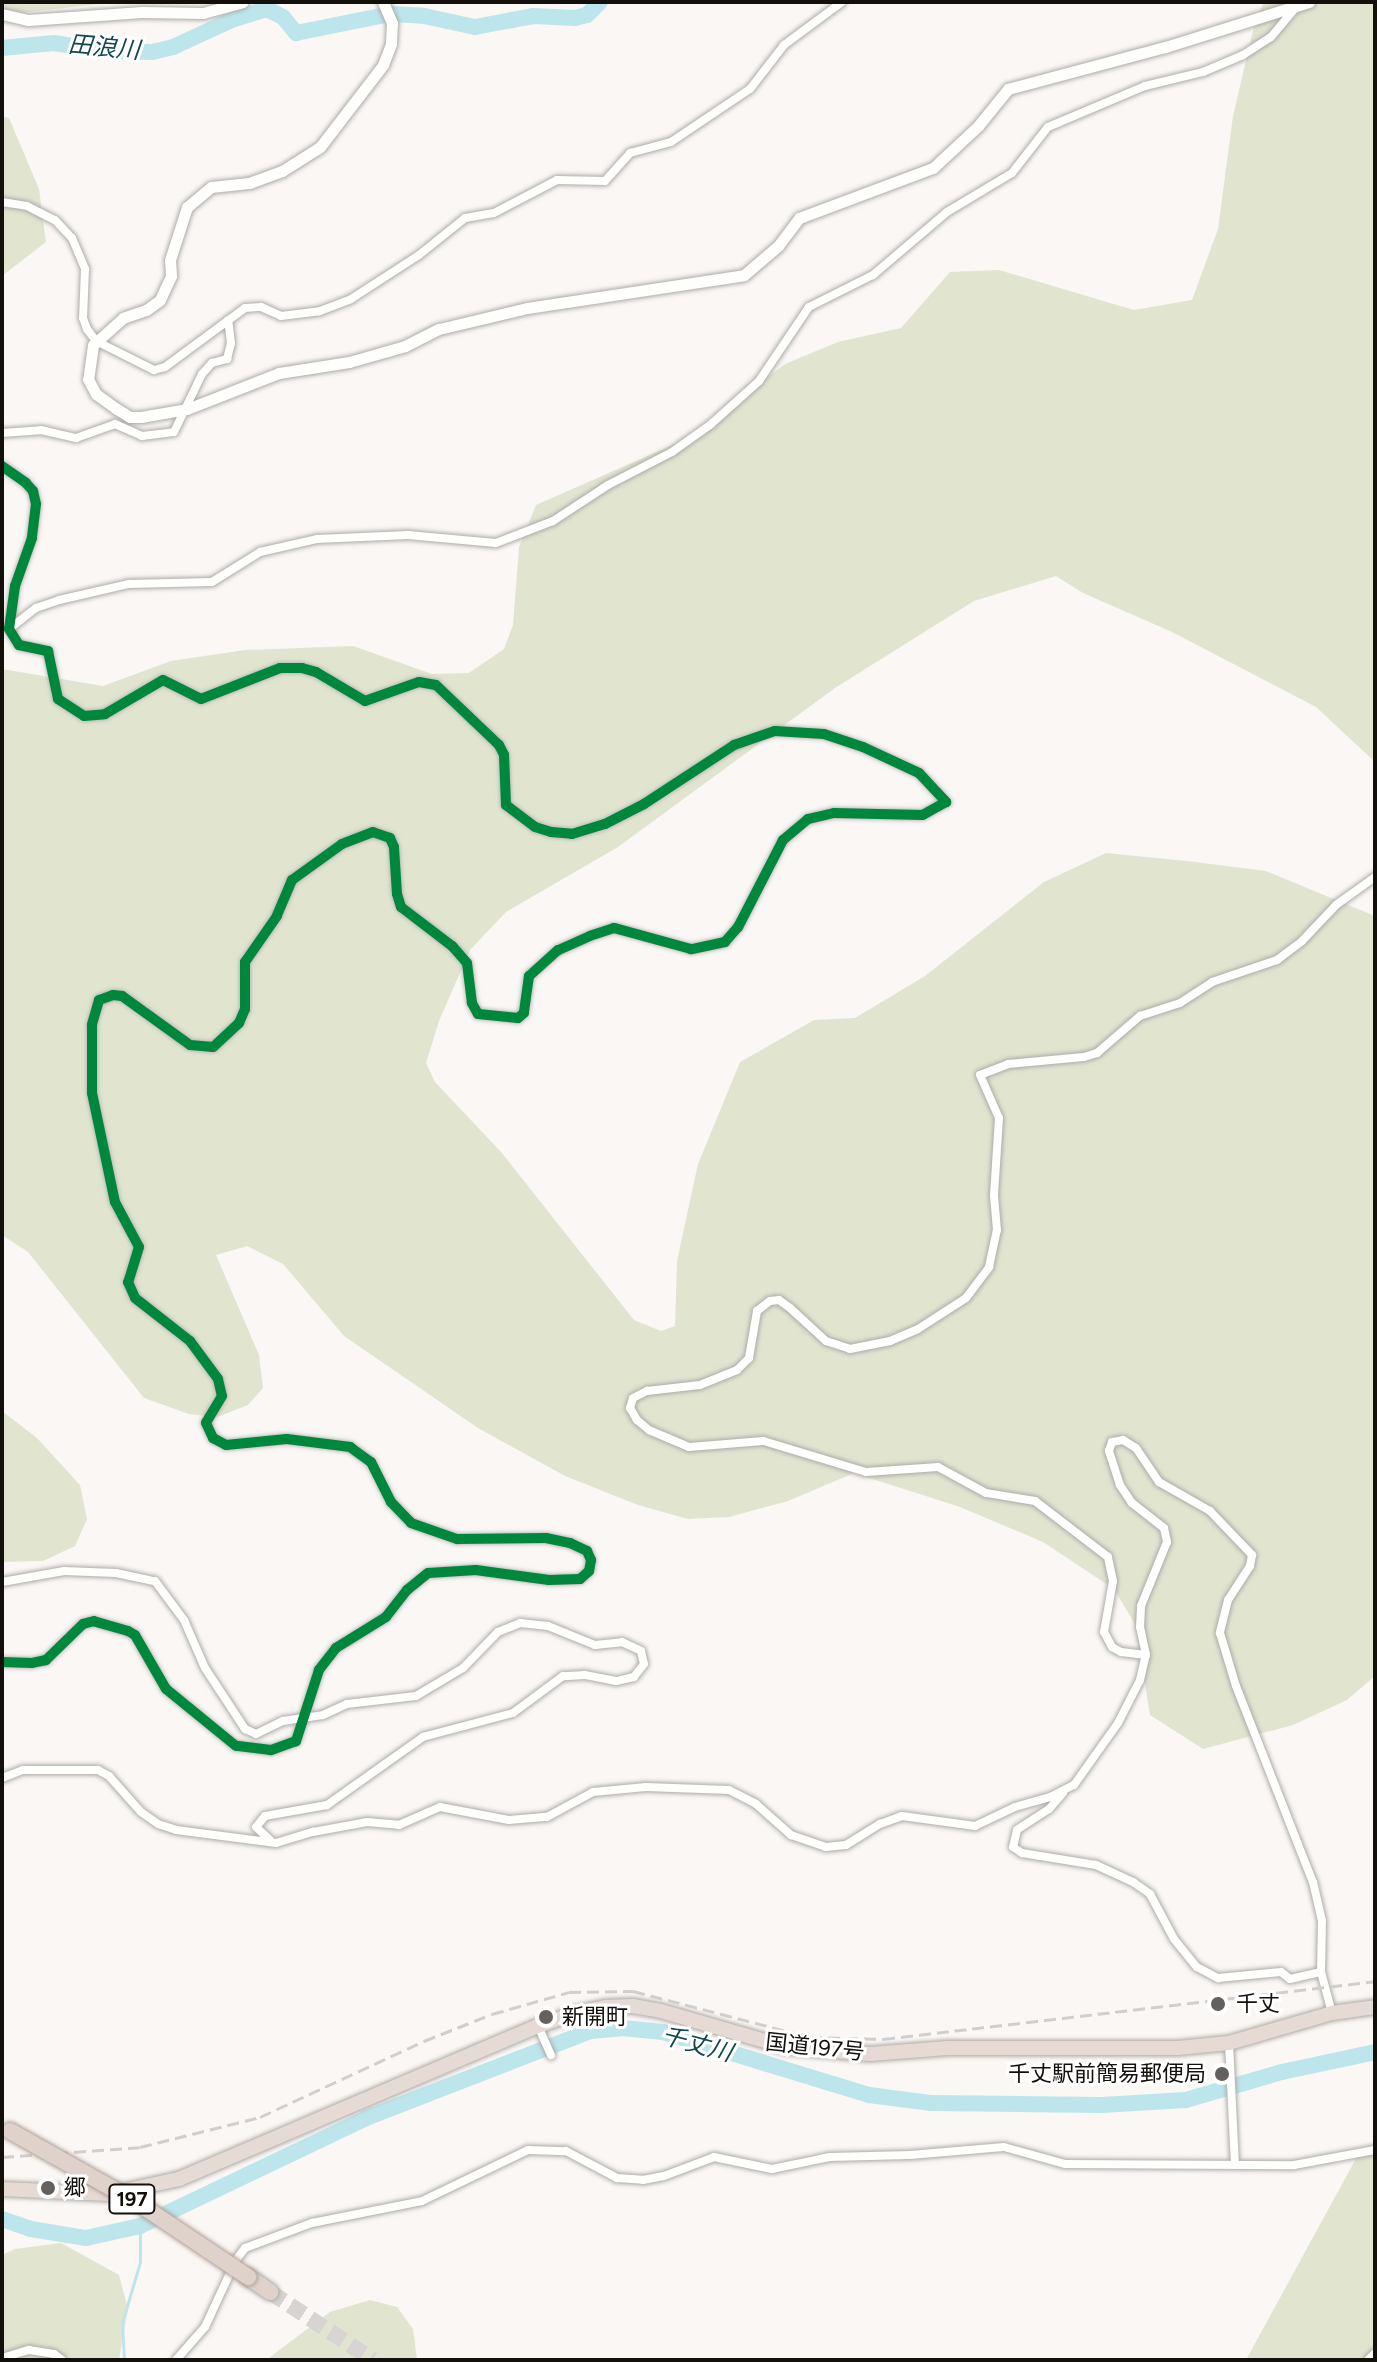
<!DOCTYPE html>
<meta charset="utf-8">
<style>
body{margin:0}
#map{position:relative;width:1377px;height:2362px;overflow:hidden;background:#faf7f4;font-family:Figtree,"Noto Sans JP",sans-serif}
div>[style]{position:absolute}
.green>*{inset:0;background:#e1e5d0}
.stream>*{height:3px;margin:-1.5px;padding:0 1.5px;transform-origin:1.5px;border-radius:1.5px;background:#bde6ec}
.river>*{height:16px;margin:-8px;padding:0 8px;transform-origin:8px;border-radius:8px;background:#bde6ec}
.motorway-tunnel>*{height:16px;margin-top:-8px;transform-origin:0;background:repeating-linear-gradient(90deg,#d7d4d1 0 16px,transparent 0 24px)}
.roads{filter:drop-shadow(0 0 2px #aeaba8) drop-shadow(0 0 2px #aeaba8)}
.minor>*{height:8px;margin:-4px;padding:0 4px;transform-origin:4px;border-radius:4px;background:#fefefd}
.tertiary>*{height:11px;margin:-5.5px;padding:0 5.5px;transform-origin:5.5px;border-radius:5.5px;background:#fefefd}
.trunk>*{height:14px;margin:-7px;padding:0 7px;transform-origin:7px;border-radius:7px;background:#e6dbd4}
.motorway>*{height:16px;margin:-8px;padding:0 8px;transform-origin:8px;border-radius:8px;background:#dfd2ca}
.rail>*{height:3px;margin-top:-1.5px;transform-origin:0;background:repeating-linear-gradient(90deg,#d0cfce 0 12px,transparent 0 18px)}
.bridges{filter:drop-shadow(0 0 2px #aea096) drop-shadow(0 0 2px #aea096)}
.motorway-bridge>*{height:16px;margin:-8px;padding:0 8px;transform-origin:8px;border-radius:8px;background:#dfd2ca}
.cycleway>*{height:10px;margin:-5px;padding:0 5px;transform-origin:5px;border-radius:5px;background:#00873e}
.dots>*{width:22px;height:22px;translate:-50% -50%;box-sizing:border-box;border:4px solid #fff;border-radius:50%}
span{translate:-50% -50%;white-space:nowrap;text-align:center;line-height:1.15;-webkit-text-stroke:6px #fff;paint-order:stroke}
.shield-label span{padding:2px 6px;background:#fff;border:2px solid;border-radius:6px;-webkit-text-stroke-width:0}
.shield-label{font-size:20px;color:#130f0b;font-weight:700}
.poi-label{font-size:22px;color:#130f0b}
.left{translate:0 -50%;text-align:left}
.right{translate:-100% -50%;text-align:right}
.street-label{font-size:22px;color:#130f0b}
.water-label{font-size:24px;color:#11474e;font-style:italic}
.frame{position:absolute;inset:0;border:4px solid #130f0b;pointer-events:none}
</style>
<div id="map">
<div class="green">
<div style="clip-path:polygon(2px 2px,117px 2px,2px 15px)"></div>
<div style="clip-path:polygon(1264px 2px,1375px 2px,1375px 762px,1316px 707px,1172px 632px,1083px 593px,1056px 576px,974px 601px,835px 688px,618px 847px,506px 912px,470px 950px,439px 1021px,426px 1063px,435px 1082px,501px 1152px,634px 1320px,661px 1331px,675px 1326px,677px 1261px,698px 1164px,740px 1062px,814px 1020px,855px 1018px,925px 976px,1044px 882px,1106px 853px,1187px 861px,1266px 871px,1375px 916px,1375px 1676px,1347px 1700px,1293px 1725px,1203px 1749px,1150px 1715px,1135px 1624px,1114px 1589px,1043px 1542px,960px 1507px,854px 1473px,788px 1501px,729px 1517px,688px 1519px,638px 1505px,565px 1476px,478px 1428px,344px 1336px,283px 1264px,247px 1246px,216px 1255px,259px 1355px,263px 1388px,248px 1405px,217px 1417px,189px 1414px,144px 1398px,28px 1252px,2px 1235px,2px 669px,103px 686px,171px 661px,245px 650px,353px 646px,432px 674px,469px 673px,504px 649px,513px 625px,519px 547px,536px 505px,686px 439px,785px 364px,838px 342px,901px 328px,950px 272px,999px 270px,1134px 310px,1192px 300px,1218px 229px,1233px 116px,1255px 22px)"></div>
<div style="clip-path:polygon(2px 116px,9px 118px,39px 189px,46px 242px,2px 276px)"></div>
<div style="clip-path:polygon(2px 1411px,37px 1438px,80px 1485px,87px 1519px,75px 1546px,43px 1561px,2px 1562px)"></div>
<div style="clip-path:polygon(1375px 2152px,1375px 2360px,1246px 2360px,1359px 2153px)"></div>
<div style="clip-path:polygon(61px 2243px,119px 2275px,128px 2309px,119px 2360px,2px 2360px,2px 2255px,15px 2249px)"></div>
<div style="clip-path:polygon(370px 2300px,397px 2307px,413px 2329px,417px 2360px,266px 2360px,330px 2312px)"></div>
</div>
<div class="stream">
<div style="left:124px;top:2360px;width:37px;rotate:-93deg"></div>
<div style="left:122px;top:2323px;width:64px;rotate:-73.6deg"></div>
<div style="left:140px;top:2262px;width:36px;rotate:-90deg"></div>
</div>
<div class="river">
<div style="left:391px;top:14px;width:33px;rotate:3deg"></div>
<div style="left:424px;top:16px;width:52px;rotate:12.2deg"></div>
<div style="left:475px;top:27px;width:59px;rotate:-10.7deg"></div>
<div style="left:533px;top:16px;width:42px;rotate:2.7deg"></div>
<div style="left:575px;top:18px;width:12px;rotate:-14deg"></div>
<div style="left:587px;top:15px;width:18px;rotate:-45deg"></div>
<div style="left:2px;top:48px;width:52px;rotate:-5.5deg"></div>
<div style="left:54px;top:43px;width:52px;rotate:8.9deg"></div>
<div style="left:105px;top:51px;width:47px;rotate:1.2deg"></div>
<div style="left:152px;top:52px;width:22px;rotate:-13deg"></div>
<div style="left:173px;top:47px;width:67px;rotate:-24.7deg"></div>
<div style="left:234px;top:19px;width:34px;rotate:-17deg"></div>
<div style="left:267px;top:9px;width:18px;rotate:27deg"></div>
<div style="left:283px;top:17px;width:21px;rotate:51deg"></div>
<div style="left:296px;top:33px;width:86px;rotate:-11.4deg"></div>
<div style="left:2px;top:2219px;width:31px;rotate:19deg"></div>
<div style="left:31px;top:2229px;width:56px;rotate:9.3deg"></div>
<div style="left:86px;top:2238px;width:55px;rotate:-12.5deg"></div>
<div style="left:140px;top:2226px;width:250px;rotate:-25.5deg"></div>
<div style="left:366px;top:2118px;width:240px;rotate:-21.2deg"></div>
<div style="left:590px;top:2031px;width:32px;rotate:-5deg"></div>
<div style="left:622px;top:2028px;width:41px;rotate:5.6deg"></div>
<div style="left:663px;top:2032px;width:215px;rotate:17deg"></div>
<div style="left:869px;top:2095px;width:63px;rotate:7.4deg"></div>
<div style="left:931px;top:2103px;width:171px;rotate:0.7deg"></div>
<div style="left:1102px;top:2105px;width:84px;rotate:-3.4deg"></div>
<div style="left:1186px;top:2100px;width:100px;rotate:-16.3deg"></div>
<div style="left:1282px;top:2072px;width:95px;rotate:-12.1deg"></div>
</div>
<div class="motorway-tunnel">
<div style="left:270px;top:2292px;width:123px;rotate:33.4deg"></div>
</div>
<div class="roads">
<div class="minor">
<div style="left:2px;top:202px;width:25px;rotate:9deg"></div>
<div style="left:27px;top:206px;width:31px;rotate:27deg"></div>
<div style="left:55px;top:220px;width:25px;rotate:47deg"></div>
<div style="left:72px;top:238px;width:34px;rotate:67deg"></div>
<div style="left:85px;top:269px;width:49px;rotate:92.3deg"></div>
<div style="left:83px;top:318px;width:12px;rotate:70deg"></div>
<div style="left:87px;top:329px;width:15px;rotate:53deg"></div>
<div style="left:96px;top:341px;width:65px;rotate:26.6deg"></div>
<div style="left:154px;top:370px;width:11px;rotate:-15deg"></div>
<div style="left:165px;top:367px;width:99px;rotate:-36.4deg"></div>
<div style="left:245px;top:308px;width:16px;rotate:-4deg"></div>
<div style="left:261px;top:307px;width:22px;rotate:24deg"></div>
<div style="left:281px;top:316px;width:39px;rotate:-7deg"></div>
<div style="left:320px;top:311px;width:33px;rotate:-21deg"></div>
<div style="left:351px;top:299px;width:81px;rotate:-32.9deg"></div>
<div style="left:419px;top:255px;width:59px;rotate:-38.8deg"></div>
<div style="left:465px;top:218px;width:29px;rotate:-10deg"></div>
<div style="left:494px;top:213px;width:71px;rotate:-27.6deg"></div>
<div style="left:557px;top:180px;width:48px;rotate:1.2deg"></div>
<div style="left:605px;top:181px;width:38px;rotate:-48deg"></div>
<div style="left:630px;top:153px;width:42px;rotate:-15deg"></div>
<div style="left:671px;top:142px;width:95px;rotate:-33.9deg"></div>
<div style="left:750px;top:89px;width:56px;rotate:-52.3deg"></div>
<div style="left:784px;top:45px;width:72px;rotate:-36.6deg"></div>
<div style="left:2px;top:433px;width:39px;rotate:-4deg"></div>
<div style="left:41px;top:430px;width:36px;rotate:13deg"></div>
<div style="left:76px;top:438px;width:41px;rotate:-19.7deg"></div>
<div style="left:115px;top:424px;width:30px;rotate:24deg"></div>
<div style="left:142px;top:436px;width:32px;rotate:-7deg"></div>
<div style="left:174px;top:432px;width:64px;rotate:-64.2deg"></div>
<div style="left:202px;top:374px;width:15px;rotate:-48deg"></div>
<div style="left:212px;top:363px;width:16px;rotate:-15deg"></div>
<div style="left:227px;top:359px;width:16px;rotate:-76deg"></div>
<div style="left:231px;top:343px;width:23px;rotate:-97deg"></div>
<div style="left:2px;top:466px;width:29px;rotate:35deg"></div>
<div style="left:26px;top:483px;width:11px;rotate:49deg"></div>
<div style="left:33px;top:491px;width:13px;rotate:77deg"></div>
<div style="left:36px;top:504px;width:34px;rotate:97deg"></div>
<div style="left:32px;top:538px;width:51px;rotate:109.5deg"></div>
<div style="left:15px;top:586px;width:43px;rotate:97.9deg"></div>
<div style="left:9px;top:629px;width:19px;rotate:58deg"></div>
<div style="left:19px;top:645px;width:30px;rotate:12deg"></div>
<div style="left:48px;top:651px;width:49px;rotate:78.2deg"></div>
<div style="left:58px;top:699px;width:31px;rotate:33deg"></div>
<div style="left:84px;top:716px;width:21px;rotate:-5deg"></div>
<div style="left:105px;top:714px;width:67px;rotate:-30.4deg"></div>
<div style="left:163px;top:680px;width:42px;rotate:26.6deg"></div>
<div style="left:201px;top:699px;width:85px;rotate:-21.4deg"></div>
<div style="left:280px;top:668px;width:22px"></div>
<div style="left:302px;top:668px;width:15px;rotate:16deg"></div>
<div style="left:316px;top:672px;width:57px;rotate:30.6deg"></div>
<div style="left:365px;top:701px;width:57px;rotate:-19.4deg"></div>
<div style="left:419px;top:682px;width:17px;rotate:10deg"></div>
<div style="left:436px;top:685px;width:87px;rotate:43.6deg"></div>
<div style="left:499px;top:745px;width:11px;rotate:63deg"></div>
<div style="left:504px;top:755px;width:50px;rotate:87.7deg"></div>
<div style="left:506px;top:805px;width:36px;rotate:37deg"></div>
<div style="left:535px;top:827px;width:17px;rotate:17deg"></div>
<div style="left:551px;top:832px;width:21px;rotate:5deg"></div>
<div style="left:572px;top:834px;width:34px;rotate:-17deg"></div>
<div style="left:605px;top:824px;width:44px;rotate:-27.1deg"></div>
<div style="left:644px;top:804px;width:108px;rotate:-33.2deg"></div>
<div style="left:734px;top:745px;width:43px;rotate:-18.9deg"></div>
<div style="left:775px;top:731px;width:49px;rotate:3.5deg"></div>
<div style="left:824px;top:734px;width:41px;rotate:18.4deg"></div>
<div style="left:863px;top:747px;width:62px;rotate:24.9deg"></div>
<div style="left:919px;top:773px;width:40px;rotate:47deg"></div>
<div style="left:946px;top:802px;width:26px;rotate:151deg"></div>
<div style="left:923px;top:815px;width:89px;rotate:-178.7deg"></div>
<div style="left:834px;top:813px;width:27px;rotate:167deg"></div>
<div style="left:808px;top:819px;width:33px;rotate:140deg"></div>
<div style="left:783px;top:840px;width:98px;rotate:117.3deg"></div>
<div style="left:738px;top:927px;width:20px;rotate:131deg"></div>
<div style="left:725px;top:942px;width:35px;rotate:168deg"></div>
<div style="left:691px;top:949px;width:80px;rotate:-164.7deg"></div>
<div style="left:614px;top:928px;width:25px;rotate:162deg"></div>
<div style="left:590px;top:936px;width:35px;rotate:156deg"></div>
<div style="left:558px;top:950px;width:39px;rotate:138deg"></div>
<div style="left:529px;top:976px;width:37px;rotate:98deg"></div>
<div style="left:524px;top:1013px;width:8px;rotate:140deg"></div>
<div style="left:518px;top:1018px;width:40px;rotate:-174.3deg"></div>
<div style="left:478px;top:1014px;width:13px;rotate:-119deg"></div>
<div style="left:472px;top:1003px;width:40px;rotate:-97.1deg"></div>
<div style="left:467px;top:963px;width:23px;rotate:-131deg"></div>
<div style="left:452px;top:946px;width:64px;rotate:-142.6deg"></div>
<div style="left:401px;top:907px;width:14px;rotate:-107deg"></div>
<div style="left:397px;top:894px;width:47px;rotate:-93.7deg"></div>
<div style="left:394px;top:847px;width:10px;rotate:-114deg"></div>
<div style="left:390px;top:838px;width:18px;rotate:-161deg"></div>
<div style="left:373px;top:832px;width:33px;rotate:159deg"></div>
<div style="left:342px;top:844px;width:62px;rotate:144.2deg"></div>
<div style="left:292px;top:880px;width:39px;rotate:113deg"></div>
<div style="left:277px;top:916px;width:56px;rotate:124.8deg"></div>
<div style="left:245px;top:962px;width:47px;rotate:90deg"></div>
<div style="left:245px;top:1009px;width:15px;rotate:113deg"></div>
<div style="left:239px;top:1023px;width:35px;rotate:137deg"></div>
<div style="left:213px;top:1047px;width:23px;rotate:-175deg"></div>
<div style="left:190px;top:1045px;width:84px;rotate:-144.2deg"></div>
<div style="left:122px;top:996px;width:9px;rotate:-174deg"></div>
<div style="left:113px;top:995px;width:15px;rotate:160deg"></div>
<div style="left:99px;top:1000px;width:26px;rotate:106deg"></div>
<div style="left:92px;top:1025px;width:68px;rotate:90deg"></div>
<div style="left:92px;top:1093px;width:111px;rotate:78.1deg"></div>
<div style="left:115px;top:1202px;width:51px;rotate:61.9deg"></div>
<div style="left:139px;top:1247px;width:37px;rotate:107deg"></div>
<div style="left:128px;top:1282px;width:17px;rotate:66deg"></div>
<div style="left:135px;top:1298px;width:70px;rotate:38deg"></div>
<div style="left:190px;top:1341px;width:47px;rotate:53.6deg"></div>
<div style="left:218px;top:1379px;width:17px;rotate:77deg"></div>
<div style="left:222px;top:1396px;width:31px;rotate:121deg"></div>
<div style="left:206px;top:1423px;width:17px;rotate:65deg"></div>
<div style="left:213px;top:1438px;width:15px;rotate:28deg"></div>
<div style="left:226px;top:1445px;width:61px;rotate:-5.6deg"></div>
<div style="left:287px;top:1439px;width:64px;rotate:7.2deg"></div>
<div style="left:350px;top:1447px;width:26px;rotate:36deg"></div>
<div style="left:371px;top:1462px;width:45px;rotate:63.4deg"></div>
<div style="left:391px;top:1502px;width:29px;rotate:46deg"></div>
<div style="left:411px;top:1523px;width:49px;rotate:19.2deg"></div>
<div style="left:457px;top:1539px;width:89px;rotate:-0.6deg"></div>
<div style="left:546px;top:1538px;width:25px;rotate:12deg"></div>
<div style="left:570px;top:1543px;width:19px;rotate:25deg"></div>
<div style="left:587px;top:1551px;width:10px;rotate:66deg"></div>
<div style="left:591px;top:1560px;width:11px;rotate:100deg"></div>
<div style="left:589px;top:1571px;width:12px;rotate:138deg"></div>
<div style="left:580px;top:1579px;width:31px;rotate:178deg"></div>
<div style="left:549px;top:1580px;width:74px;rotate:-172.2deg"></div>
<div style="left:476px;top:1570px;width:48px;rotate:176.4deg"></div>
<div style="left:428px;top:1573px;width:27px;rotate:141deg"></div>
<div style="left:407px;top:1590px;width:34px;rotate:128deg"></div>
<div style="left:386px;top:1617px;width:59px;rotate:148.2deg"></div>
<div style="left:336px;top:1648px;width:28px;rotate:128deg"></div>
<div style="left:319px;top:1670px;width:75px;rotate:107.9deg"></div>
<div style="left:296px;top:1741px;width:27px;rotate:160deg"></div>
<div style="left:271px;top:1750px;width:35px;rotate:-173deg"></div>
<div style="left:236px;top:1746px;width:90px;rotate:-140.8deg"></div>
<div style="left:166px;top:1689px;width:62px;rotate:-119.9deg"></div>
<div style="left:135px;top:1635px;width:8px;rotate:-150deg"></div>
<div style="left:128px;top:1631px;width:35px;rotate:-164deg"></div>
<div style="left:94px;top:1621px;width:11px;rotate:165deg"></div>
<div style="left:83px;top:1624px;width:52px;rotate:135.8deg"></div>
<div style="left:46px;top:1660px;width:14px;rotate:168deg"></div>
<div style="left:32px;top:1663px;width:30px;rotate:-178deg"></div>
<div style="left:9px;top:629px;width:34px;rotate:-38deg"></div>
<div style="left:36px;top:608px;width:24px;rotate:-19deg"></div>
<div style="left:59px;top:600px;width:72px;rotate:-12.9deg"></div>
<div style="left:129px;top:584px;width:83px;rotate:-1.4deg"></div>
<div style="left:212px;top:582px;width:57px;rotate:-32deg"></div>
<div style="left:260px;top:552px;width:58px;rotate:-12.8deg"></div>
<div style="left:317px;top:539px;width:91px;rotate:-2.5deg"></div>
<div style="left:408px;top:535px;width:88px;rotate:5.2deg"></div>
<div style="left:496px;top:543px;width:61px;rotate:-21.1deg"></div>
<div style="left:553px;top:521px;width:66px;rotate:-33.2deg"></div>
<div style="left:608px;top:485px;width:72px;rotate:-27.3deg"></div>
<div style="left:672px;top:452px;width:47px;rotate:-35.4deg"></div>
<div style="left:710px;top:425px;width:66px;rotate:-41.9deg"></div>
<div style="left:759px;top:381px;width:89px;rotate:-56deg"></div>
<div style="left:809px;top:307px;width:72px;rotate:-26.6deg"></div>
<div style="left:873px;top:275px;width:97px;rotate:-40.4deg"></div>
<div style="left:947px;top:212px;width:76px;rotate:-31deg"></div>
<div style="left:1012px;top:173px;width:58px;rotate:-52deg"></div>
<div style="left:1048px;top:127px;width:105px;rotate:-22.9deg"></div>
<div style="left:1145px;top:86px;width:60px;rotate:-13.6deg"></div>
<div style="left:1203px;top:72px;width:43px;rotate:-23deg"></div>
<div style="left:1243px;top:55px;width:33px;rotate:-33deg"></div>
<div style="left:1271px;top:37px;width:40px;rotate:-50deg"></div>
<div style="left:2px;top:1582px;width:63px;rotate:-10.1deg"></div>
<div style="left:64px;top:1571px;width:52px;rotate:2.2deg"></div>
<div style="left:116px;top:1573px;width:40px;rotate:12deg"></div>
<div style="left:155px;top:1581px;width:49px;rotate:53.4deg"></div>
<div style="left:184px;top:1620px;width:52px;rotate:66.4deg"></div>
<div style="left:205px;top:1668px;width:73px;rotate:56.7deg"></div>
<div style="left:245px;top:1729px;width:12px;rotate:24deg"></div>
<div style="left:256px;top:1734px;width:30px;rotate:-26deg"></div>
<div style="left:283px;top:1721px;width:40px;rotate:-8.5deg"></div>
<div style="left:323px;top:1715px;width:26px;rotate:-25deg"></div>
<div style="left:347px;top:1704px;width:69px;rotate:-6.6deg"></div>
<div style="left:416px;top:1696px;width:55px;rotate:-30.8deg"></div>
<div style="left:463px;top:1668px;width:50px;rotate:-45.8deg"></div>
<div style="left:498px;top:1632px;width:24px;rotate:-22deg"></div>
<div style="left:520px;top:1623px;width:28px;rotate:6deg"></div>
<div style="left:548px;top:1626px;width:51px;rotate:22deg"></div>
<div style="left:595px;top:1645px;width:27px;rotate:-6deg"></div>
<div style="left:622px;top:1642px;width:21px;rotate:25deg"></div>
<div style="left:641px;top:1651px;width:13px;rotate:77deg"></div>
<div style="left:644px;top:1664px;width:16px;rotate:128deg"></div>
<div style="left:634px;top:1677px;width:18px;rotate:167deg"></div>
<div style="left:616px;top:1681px;width:32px;rotate:-169deg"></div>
<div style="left:585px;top:1675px;width:22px;rotate:177deg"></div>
<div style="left:563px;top:1676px;width:62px;rotate:143.5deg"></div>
<div style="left:513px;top:1713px;width:93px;rotate:165.1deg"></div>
<div style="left:423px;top:1737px;width:118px;rotate:144.7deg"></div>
<div style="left:327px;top:1805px;width:63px;rotate:169.9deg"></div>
<div style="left:265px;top:1816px;width:14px;rotate:129deg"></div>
<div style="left:256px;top:1827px;width:19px;rotate:43deg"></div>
<div style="left:1146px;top:1655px;width:25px;rotate:-173deg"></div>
<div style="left:1121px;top:1652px;width:10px;rotate:-151deg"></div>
<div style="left:1112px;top:1647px;width:17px;rotate:-118deg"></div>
<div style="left:1104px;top:1632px;width:52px;rotate:-80deg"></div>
<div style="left:1113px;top:1581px;width:25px;rotate:-102deg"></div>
<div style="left:1108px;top:1557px;width:92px;rotate:-142.5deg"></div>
<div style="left:1035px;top:1501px;width:50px;rotate:-170.7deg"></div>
<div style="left:986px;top:1493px;width:55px;rotate:-151.6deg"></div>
<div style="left:938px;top:1467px;width:72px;rotate:176deg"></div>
<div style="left:866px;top:1472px;width:108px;rotate:-163.2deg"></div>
<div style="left:763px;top:1441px;width:74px;rotate:175.4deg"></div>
<div style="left:689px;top:1447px;width:43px;rotate:-157deg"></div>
<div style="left:649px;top:1430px;width:16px;rotate:-140deg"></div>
<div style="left:637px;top:1420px;width:14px;rotate:-120deg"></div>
<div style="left:630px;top:1408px;width:10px;rotate:-73deg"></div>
<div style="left:633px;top:1398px;width:16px;rotate:-27deg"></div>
<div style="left:647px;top:1391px;width:53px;rotate:-6.5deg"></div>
<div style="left:700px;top:1385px;width:40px;rotate:-22deg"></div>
<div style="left:737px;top:1370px;width:17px;rotate:-45deg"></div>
<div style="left:749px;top:1358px;width:48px;rotate:-80.3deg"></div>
<div style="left:757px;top:1311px;width:16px;rotate:-38deg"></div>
<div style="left:770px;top:1301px;width:9px;rotate:-6deg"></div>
<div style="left:779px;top:1300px;width:14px;rotate:36deg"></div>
<div style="left:790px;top:1308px;width:49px;rotate:42.5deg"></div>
<div style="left:826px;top:1341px;width:25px;rotate:18deg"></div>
<div style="left:850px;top:1349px;width:41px;rotate:-11.3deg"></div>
<div style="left:890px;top:1341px;width:30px;rotate:-23deg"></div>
<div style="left:918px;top:1329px;width:57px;rotate:-32.9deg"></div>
<div style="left:966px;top:1298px;width:39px;rotate:-53deg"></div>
<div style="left:989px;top:1267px;width:38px;rotate:-78deg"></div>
<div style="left:997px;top:1230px;width:35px;rotate:-95deg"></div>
<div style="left:994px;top:1195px;width:77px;rotate:-86.3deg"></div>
<div style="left:999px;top:1118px;width:47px;rotate:-113.8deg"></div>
<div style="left:980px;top:1075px;width:30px;rotate:-21deg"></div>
<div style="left:1008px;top:1064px;width:76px;rotate:-5.3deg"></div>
<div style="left:1084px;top:1057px;width:14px;rotate:-17deg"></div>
<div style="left:1097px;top:1053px;width:57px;rotate:-40.7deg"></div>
<div style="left:1140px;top:1016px;width:42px;rotate:-18deg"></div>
<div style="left:1180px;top:1003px;width:38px;rotate:-33deg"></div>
<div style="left:1212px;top:982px;width:69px;rotate:-18.7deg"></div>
<div style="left:1277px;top:960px;width:31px;rotate:-37deg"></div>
<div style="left:1302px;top:941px;width:50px;rotate:-46.6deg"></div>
<div style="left:1336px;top:905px;width:48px;rotate:-35.7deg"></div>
<div style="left:2px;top:1778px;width:22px;rotate:-21deg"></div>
<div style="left:23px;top:1770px;width:75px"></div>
<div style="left:98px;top:1770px;width:13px;rotate:29deg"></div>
<div style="left:109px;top:1776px;width:48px;rotate:48.4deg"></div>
<div style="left:141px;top:1812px;width:21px;rotate:35deg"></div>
<div style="left:158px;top:1824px;width:19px;rotate:18deg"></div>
<div style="left:176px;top:1830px;width:101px;rotate:7.4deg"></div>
<div style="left:276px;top:1843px;width:39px;rotate:-17deg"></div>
<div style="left:313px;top:1832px;width:55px;rotate:-10.5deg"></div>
<div style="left:367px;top:1822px;width:32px;rotate:5deg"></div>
<div style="left:399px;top:1825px;width:45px;rotate:-23.7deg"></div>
<div style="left:440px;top:1807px;width:70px;rotate:10.7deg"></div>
<div style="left:509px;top:1820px;width:38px;rotate:-5deg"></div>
<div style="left:547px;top:1817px;width:52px;rotate:-28.5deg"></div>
<div style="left:593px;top:1792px;width:53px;rotate:-5.4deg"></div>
<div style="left:646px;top:1787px;width:83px;rotate:2.1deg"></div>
<div style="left:729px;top:1790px;width:30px;rotate:27deg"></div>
<div style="left:756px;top:1804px;width:47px;rotate:41.5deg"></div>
<div style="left:791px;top:1835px;width:37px;rotate:19deg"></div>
<div style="left:826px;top:1847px;width:20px;rotate:-6deg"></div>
<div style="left:846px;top:1845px;width:40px;rotate:-32deg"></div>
<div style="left:880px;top:1824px;width:23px;rotate:-20deg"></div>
<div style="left:902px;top:1816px;width:74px;rotate:7.8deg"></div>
<div style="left:975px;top:1826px;width:44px;rotate:-25.4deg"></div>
<div style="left:1015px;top:1807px;width:36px;rotate:-16deg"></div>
<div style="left:1050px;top:1797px;width:27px;rotate:-27deg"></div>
<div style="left:1074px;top:1785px;width:76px;rotate:-54.6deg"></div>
<div style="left:1118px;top:1723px;width:48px;rotate:-62.9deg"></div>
<div style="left:1140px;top:1680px;width:26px;rotate:-77deg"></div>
<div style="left:1146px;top:1655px;width:29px;rotate:-102deg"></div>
<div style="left:1140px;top:1627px;width:21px;rotate:-87deg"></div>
<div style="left:1141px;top:1606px;width:69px;rotate:-67.9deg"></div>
<div style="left:1167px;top:1542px;width:14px;rotate:-102deg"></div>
<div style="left:1164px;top:1528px;width:41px;rotate:-142deg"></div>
<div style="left:1132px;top:1503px;width:22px;rotate:-124deg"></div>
<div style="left:1120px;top:1485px;width:36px;rotate:-108deg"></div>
<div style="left:1109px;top:1451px;width:9px;rotate:-72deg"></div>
<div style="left:1112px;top:1442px;width:11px;rotate:-10deg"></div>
<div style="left:1123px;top:1440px;width:15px;rotate:32deg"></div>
<div style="left:1136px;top:1448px;width:41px;rotate:55.9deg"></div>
<div style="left:1159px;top:1482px;width:59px;rotate:29.6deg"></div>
<div style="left:1210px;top:1511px;width:61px;rotate:46.3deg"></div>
<div style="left:1252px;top:1555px;width:11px;rotate:100deg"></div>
<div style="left:1250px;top:1566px;width:40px;rotate:122.9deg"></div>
<div style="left:1228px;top:1600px;width:34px;rotate:104deg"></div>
<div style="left:1220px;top:1633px;width:55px;rotate:73.2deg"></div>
<div style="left:1236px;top:1686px;width:211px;rotate:68.6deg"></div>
<div style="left:1313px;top:1882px;width:40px;rotate:77deg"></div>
<div style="left:1322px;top:1921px;width:51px;rotate:91.1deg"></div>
<div style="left:1321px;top:1972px;width:42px;rotate:75deg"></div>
<div style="left:1063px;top:1793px;width:21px;rotate:131deg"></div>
<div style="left:1049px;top:1809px;width:38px;rotate:147deg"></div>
<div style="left:1017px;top:1830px;width:17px;rotate:103deg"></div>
<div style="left:1013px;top:1847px;width:11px;rotate:34deg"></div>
<div style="left:1022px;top:1853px;width:75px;rotate:9.2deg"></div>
<div style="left:1096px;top:1865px;width:41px;rotate:24.7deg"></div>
<div style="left:1133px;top:1882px;width:21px;rotate:35deg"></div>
<div style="left:1150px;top:1894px;width:51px;rotate:61.9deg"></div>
<div style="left:1174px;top:1939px;width:36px;rotate:51deg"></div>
<div style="left:1197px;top:1967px;width:24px;rotate:28deg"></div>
<div style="left:1218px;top:1978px;width:63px;rotate:-5.4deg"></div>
<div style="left:1281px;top:1972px;width:11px;rotate:38deg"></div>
<div style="left:1290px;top:1979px;width:32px;rotate:-13deg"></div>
<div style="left:538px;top:2026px;width:32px;rotate:66deg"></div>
<div style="left:1229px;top:2043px;width:121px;rotate:87.2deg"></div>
<div style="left:2px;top:2358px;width:28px;rotate:-17deg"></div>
<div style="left:29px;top:2350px;width:25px;rotate:9deg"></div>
<div style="left:54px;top:2354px;width:10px;rotate:37deg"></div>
<div style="left:176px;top:2360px;width:44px;rotate:-48.7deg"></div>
<div style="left:205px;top:2327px;width:74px;rotate:-65.2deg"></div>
<div style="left:236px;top:2260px;width:15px;rotate:-53deg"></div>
<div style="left:245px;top:2248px;width:72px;rotate:-20.5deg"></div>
<div style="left:312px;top:2223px;width:112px;rotate:-11.3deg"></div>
<div style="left:422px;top:2201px;width:118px;rotate:-25.7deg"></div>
<div style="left:528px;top:2150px;width:38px;rotate:2deg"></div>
<div style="left:566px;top:2151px;width:58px;rotate:27.9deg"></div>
<div style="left:617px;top:2178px;width:26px;rotate:4deg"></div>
<div style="left:643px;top:2180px;width:21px;rotate:-11deg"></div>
<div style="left:664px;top:2176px;width:53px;rotate:-20.8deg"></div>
<div style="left:714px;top:2157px;width:59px;rotate:11.7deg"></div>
<div style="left:772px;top:2169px;width:59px;rotate:-11.7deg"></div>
<div style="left:830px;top:2157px;width:80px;rotate:-1.4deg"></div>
<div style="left:910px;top:2155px;width:94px;rotate:-4.9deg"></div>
<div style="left:1004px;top:2147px;width:63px;rotate:15.6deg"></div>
<div style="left:1065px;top:2164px;width:229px;rotate:0.3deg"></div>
<div style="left:1294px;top:2165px;width:82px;rotate:-10.5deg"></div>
<div style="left:1368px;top:2360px;width:10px;rotate:-45deg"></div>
</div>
<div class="tertiary">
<div style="left:383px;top:2px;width:23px;rotate:67deg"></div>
<div style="left:392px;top:23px;width:21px;rotate:93deg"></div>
<div style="left:391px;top:44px;width:22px;rotate:111deg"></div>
<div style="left:383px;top:65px;width:103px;rotate:127.5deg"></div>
<div style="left:320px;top:147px;width:45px;rotate:147.7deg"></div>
<div style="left:282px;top:171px;width:35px;rotate:160deg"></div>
<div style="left:249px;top:183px;width:38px;rotate:174deg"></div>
<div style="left:211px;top:187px;width:31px;rotate:140deg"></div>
<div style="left:187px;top:207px;width:56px;rotate:107.8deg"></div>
<div style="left:170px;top:260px;width:16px;rotate:86deg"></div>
<div style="left:171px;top:276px;width:26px;rotate:115deg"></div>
<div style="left:160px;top:300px;width:17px;rotate:144deg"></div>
<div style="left:146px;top:310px;width:24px;rotate:161deg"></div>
<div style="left:123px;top:318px;width:40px;rotate:138deg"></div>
<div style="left:93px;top:345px;width:34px;rotate:98deg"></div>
<div style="left:88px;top:379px;width:17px;rotate:62deg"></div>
<div style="left:96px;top:394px;width:26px;rotate:36deg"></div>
<div style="left:117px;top:409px;width:15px;rotate:32deg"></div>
<div style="left:130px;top:417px;width:11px"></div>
<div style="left:141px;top:417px;width:47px;rotate:-9.9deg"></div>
<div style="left:187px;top:409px;width:99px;rotate:-21.4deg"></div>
<div style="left:279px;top:373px;width:71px;rotate:-8.9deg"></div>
<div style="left:349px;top:362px;width:58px;rotate:-15.9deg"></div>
<div style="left:405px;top:346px;width:38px;rotate:-27deg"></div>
<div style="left:439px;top:329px;width:90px;rotate:-13.4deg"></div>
<div style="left:527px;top:308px;width:219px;rotate:-8.6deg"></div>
<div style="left:744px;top:275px;width:45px;rotate:-40.5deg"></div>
<div style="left:778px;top:246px;width:35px;rotate:-53deg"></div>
<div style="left:799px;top:218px;width:143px;rotate:-20.5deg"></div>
<div style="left:933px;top:168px;width:62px;rotate:-43deg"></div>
<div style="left:978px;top:126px;width:48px;rotate:-51deg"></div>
<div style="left:1008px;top:89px;width:163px;rotate:-15deg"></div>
<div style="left:1165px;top:47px;width:151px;rotate:-17.4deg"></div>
<div style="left:2px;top:14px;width:27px;rotate:13deg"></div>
<div style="left:28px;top:20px;width:114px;rotate:-4deg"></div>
<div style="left:142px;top:12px;width:61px;rotate:0.9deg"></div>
<div style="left:203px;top:13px;width:41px;rotate:-15.4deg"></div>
</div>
<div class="trunk">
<div style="left:2px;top:2189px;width:108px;rotate:2.7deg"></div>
<div style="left:110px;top:2194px;width:71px;rotate:-12.3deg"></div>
<div style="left:179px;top:2179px;width:390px;rotate:-23.1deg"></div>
<div style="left:538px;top:2026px;width:36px;rotate:-19deg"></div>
<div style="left:572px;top:2014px;width:35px;rotate:-12deg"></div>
<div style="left:606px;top:2007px;width:27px;rotate:-2deg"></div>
<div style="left:633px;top:2006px;width:28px;rotate:10deg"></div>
<div style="left:661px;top:2011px;width:130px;rotate:16.1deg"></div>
<div style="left:786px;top:2047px;width:84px;rotate:4.8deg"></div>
<div style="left:870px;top:2054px;width:78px;rotate:-4.4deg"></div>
<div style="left:948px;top:2048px;width:230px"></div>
<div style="left:1178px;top:2048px;width:51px;rotate:-5.6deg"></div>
<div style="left:1229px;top:2043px;width:107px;rotate:-16.2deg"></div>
<div style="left:1332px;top:2013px;width:43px;rotate:-7.9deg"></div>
</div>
<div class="motorway">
<div style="left:248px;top:2277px;width:27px;rotate:34deg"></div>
</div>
</div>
<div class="rail">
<div style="left:2px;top:2157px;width:138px;rotate:-4.1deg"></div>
<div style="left:140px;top:2147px;width:124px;rotate:-14deg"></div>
<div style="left:260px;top:2117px;width:181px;rotate:-24.9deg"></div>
<div style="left:424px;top:2041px;width:73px;rotate:-21.7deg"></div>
<div style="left:492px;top:2014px;width:80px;rotate:-15.9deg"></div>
<div style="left:569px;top:1992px;width:64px;rotate:-0.9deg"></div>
<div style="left:633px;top:1991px;width:183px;rotate:14.6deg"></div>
<div style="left:810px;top:2037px;width:73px;rotate:1.6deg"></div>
<div style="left:883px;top:2039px;width:495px;rotate:-6.7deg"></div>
</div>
<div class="bridges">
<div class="motorway-bridge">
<div style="left:10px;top:2131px;width:147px;rotate:29.4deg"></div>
<div style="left:138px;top:2203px;width:133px;rotate:33.9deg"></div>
</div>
</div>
<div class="cycleway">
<div style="left:2px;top:466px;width:29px;rotate:35deg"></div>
<div style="left:26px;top:483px;width:11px;rotate:49deg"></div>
<div style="left:33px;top:491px;width:13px;rotate:77deg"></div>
<div style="left:36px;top:504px;width:34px;rotate:97deg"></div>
<div style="left:32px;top:538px;width:51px;rotate:109.5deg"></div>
<div style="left:15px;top:586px;width:43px;rotate:97.9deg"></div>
<div style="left:9px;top:629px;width:19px;rotate:58deg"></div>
<div style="left:19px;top:645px;width:30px;rotate:12deg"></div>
<div style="left:48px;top:651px;width:49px;rotate:78.2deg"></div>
<div style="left:58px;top:699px;width:31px;rotate:33deg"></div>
<div style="left:84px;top:716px;width:21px;rotate:-5deg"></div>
<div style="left:105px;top:714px;width:67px;rotate:-30.4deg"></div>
<div style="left:163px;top:680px;width:42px;rotate:26.6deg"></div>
<div style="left:201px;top:699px;width:85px;rotate:-21.4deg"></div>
<div style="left:280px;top:668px;width:22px"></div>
<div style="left:302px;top:668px;width:15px;rotate:16deg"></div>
<div style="left:316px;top:672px;width:57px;rotate:30.6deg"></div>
<div style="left:365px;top:701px;width:57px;rotate:-19.4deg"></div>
<div style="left:419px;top:682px;width:17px;rotate:10deg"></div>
<div style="left:436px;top:685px;width:87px;rotate:43.6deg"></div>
<div style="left:499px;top:745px;width:11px;rotate:63deg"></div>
<div style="left:504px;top:755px;width:50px;rotate:87.7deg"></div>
<div style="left:506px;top:805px;width:36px;rotate:37deg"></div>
<div style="left:535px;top:827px;width:17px;rotate:17deg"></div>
<div style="left:551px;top:832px;width:21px;rotate:5deg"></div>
<div style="left:572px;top:834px;width:34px;rotate:-17deg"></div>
<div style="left:605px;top:824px;width:44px;rotate:-27.1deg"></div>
<div style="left:644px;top:804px;width:108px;rotate:-33.2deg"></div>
<div style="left:734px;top:745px;width:43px;rotate:-18.9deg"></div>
<div style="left:775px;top:731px;width:49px;rotate:3.5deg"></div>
<div style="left:824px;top:734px;width:41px;rotate:18.4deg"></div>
<div style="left:863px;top:747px;width:62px;rotate:24.9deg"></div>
<div style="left:919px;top:773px;width:40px;rotate:47deg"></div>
<div style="left:946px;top:802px;width:26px;rotate:151deg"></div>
<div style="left:923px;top:815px;width:89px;rotate:-178.7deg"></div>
<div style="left:834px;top:813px;width:27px;rotate:167deg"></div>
<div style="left:808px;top:819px;width:33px;rotate:140deg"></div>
<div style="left:783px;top:840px;width:98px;rotate:117.3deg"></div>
<div style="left:738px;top:927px;width:20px;rotate:131deg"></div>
<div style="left:725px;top:942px;width:35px;rotate:168deg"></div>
<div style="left:691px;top:949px;width:80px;rotate:-164.7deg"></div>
<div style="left:614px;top:928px;width:25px;rotate:162deg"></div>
<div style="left:590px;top:936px;width:35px;rotate:156deg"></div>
<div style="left:558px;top:950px;width:39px;rotate:138deg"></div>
<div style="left:529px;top:976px;width:37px;rotate:98deg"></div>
<div style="left:524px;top:1013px;width:8px;rotate:140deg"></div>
<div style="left:518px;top:1018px;width:40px;rotate:-174.3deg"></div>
<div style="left:478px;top:1014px;width:13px;rotate:-119deg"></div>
<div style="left:472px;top:1003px;width:40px;rotate:-97.1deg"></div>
<div style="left:467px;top:963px;width:23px;rotate:-131deg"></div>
<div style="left:452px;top:946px;width:64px;rotate:-142.6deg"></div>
<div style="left:401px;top:907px;width:14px;rotate:-107deg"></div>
<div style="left:397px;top:894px;width:47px;rotate:-93.7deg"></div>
<div style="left:394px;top:847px;width:10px;rotate:-114deg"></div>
<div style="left:390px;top:838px;width:18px;rotate:-161deg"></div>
<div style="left:373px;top:832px;width:33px;rotate:159deg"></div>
<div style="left:342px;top:844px;width:62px;rotate:144.2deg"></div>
<div style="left:292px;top:880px;width:39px;rotate:113deg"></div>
<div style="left:277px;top:916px;width:56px;rotate:124.8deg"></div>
<div style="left:245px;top:962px;width:47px;rotate:90deg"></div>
<div style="left:245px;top:1009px;width:15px;rotate:113deg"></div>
<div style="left:239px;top:1023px;width:35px;rotate:137deg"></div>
<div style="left:213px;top:1047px;width:23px;rotate:-175deg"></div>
<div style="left:190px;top:1045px;width:84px;rotate:-144.2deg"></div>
<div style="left:122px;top:996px;width:9px;rotate:-174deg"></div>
<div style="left:113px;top:995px;width:15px;rotate:160deg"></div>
<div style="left:99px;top:1000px;width:26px;rotate:106deg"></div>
<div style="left:92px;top:1025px;width:68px;rotate:90deg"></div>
<div style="left:92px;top:1093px;width:111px;rotate:78.1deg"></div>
<div style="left:115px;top:1202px;width:51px;rotate:61.9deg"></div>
<div style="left:139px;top:1247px;width:37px;rotate:107deg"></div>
<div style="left:128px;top:1282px;width:17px;rotate:66deg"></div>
<div style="left:135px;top:1298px;width:70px;rotate:38deg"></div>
<div style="left:190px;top:1341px;width:47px;rotate:53.6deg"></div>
<div style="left:218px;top:1379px;width:17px;rotate:77deg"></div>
<div style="left:222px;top:1396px;width:31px;rotate:121deg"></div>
<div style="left:206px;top:1423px;width:17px;rotate:65deg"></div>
<div style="left:213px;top:1438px;width:15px;rotate:28deg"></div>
<div style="left:226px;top:1445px;width:61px;rotate:-5.6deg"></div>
<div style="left:287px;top:1439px;width:64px;rotate:7.2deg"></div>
<div style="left:350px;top:1447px;width:26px;rotate:36deg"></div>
<div style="left:371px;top:1462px;width:45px;rotate:63.4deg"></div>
<div style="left:391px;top:1502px;width:29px;rotate:46deg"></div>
<div style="left:411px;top:1523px;width:49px;rotate:19.2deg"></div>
<div style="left:457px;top:1539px;width:89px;rotate:-0.6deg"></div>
<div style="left:546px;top:1538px;width:25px;rotate:12deg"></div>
<div style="left:570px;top:1543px;width:19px;rotate:25deg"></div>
<div style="left:587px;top:1551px;width:10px;rotate:66deg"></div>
<div style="left:591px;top:1560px;width:11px;rotate:100deg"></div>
<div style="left:589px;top:1571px;width:12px;rotate:138deg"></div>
<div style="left:580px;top:1579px;width:31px;rotate:178deg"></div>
<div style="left:549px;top:1580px;width:74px;rotate:-172.2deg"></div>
<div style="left:476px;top:1570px;width:48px;rotate:176.4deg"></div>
<div style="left:428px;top:1573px;width:27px;rotate:141deg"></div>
<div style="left:407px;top:1590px;width:34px;rotate:128deg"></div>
<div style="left:386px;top:1617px;width:59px;rotate:148.2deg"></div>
<div style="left:336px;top:1648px;width:28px;rotate:128deg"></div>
<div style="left:319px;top:1670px;width:75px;rotate:107.9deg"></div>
<div style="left:296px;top:1741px;width:27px;rotate:160deg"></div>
<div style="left:271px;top:1750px;width:35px;rotate:-173deg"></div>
<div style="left:236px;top:1746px;width:90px;rotate:-140.8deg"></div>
<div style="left:166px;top:1689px;width:62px;rotate:-119.9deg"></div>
<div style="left:135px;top:1635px;width:8px;rotate:-150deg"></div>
<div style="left:128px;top:1631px;width:35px;rotate:-164deg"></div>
<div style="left:94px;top:1621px;width:11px;rotate:165deg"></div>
<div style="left:83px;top:1624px;width:52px;rotate:135.8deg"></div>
<div style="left:46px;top:1660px;width:14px;rotate:168deg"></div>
<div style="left:32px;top:1663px;width:30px;rotate:-178deg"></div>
</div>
<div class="dots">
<div style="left:1218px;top:2004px;background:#64605d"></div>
<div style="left:546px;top:2017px;background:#64605d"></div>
<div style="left:1222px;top:2074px;background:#64605d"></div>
<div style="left:48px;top:2188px;background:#64605d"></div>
</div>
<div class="shield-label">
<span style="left:132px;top:2199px">197</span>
</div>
<div class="poi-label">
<span class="left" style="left:1236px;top:2004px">千丈</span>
<span class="left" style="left:562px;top:2017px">新開町</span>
<span class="right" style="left:1206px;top:2074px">千丈駅前簡易郵便局</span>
<span class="left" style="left:64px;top:2188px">郷</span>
</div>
<div class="street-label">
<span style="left:815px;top:2047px;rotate:6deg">国道197号</span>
</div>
<div class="water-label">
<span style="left:104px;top:47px;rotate:5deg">田浪川</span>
<span style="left:697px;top:2044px;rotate:15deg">千丈川</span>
</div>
<div class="frame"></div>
</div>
